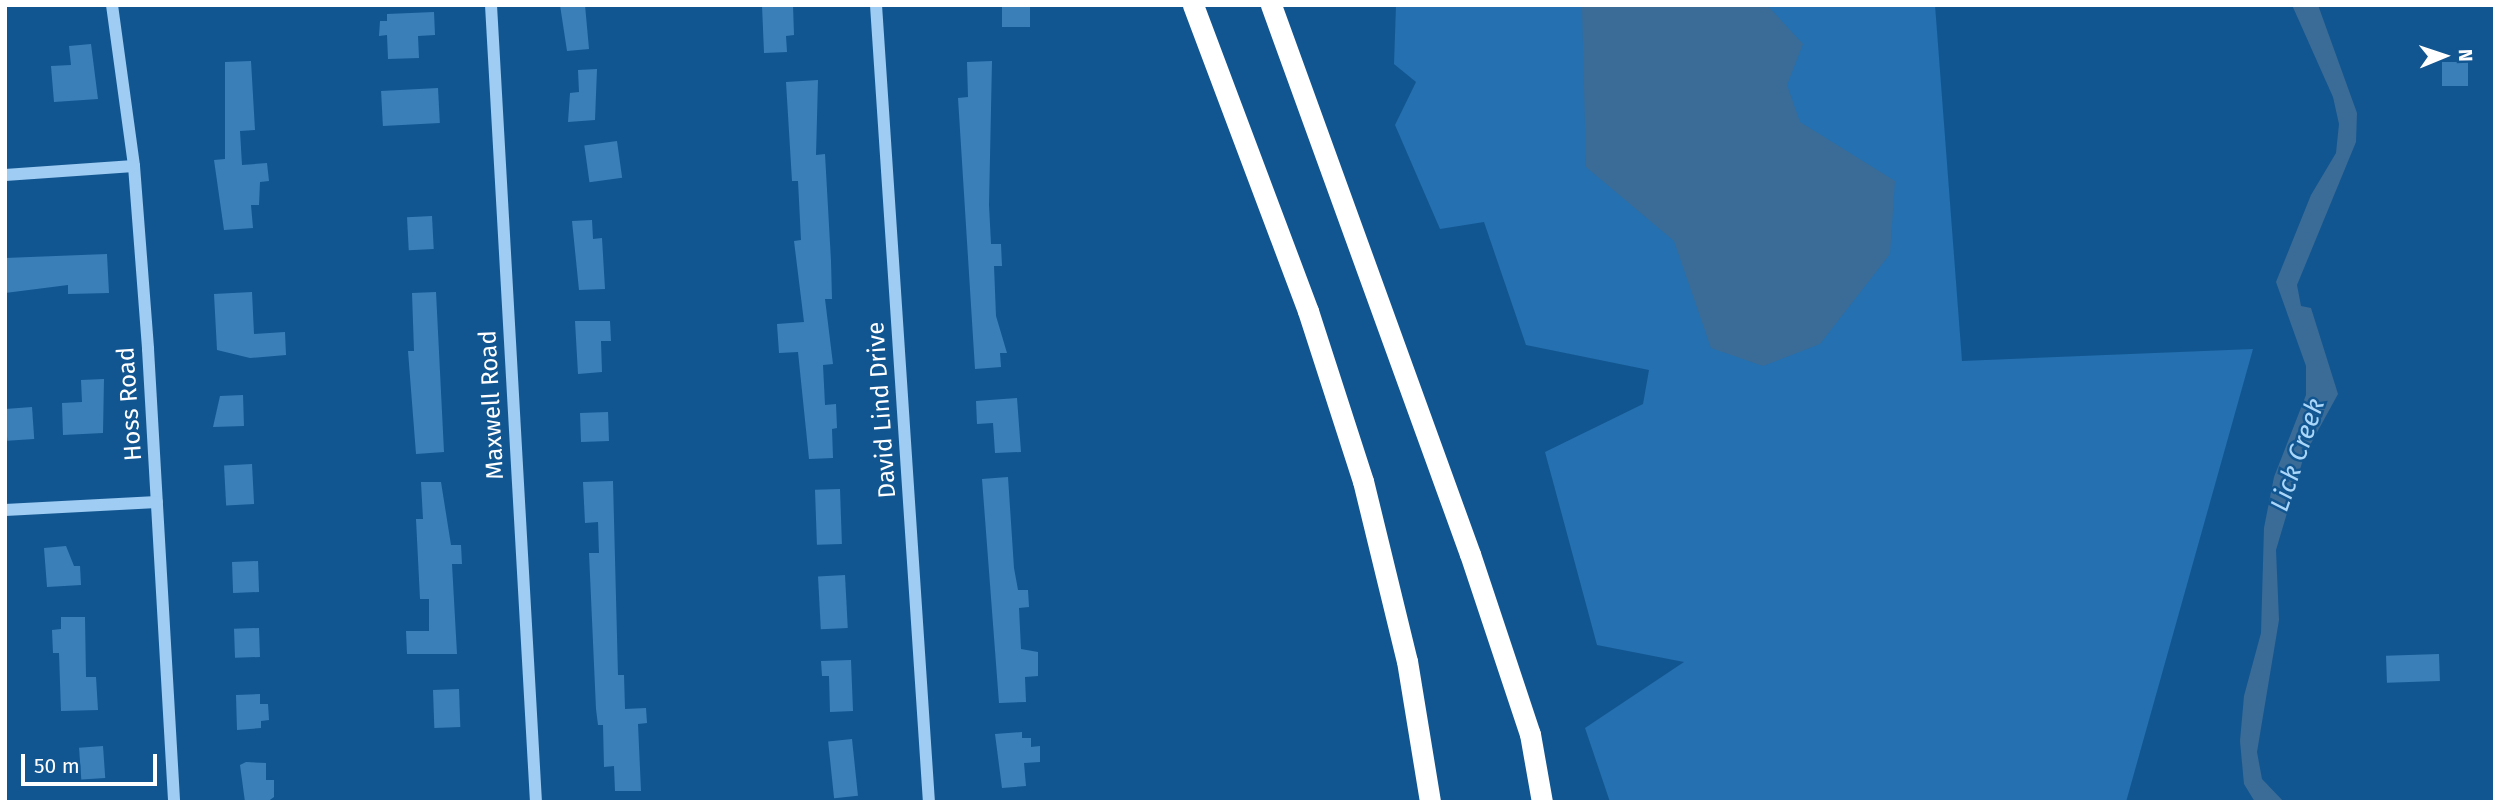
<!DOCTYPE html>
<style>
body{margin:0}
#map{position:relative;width:2500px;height:807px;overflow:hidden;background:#125691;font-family:"Fira Sans",sans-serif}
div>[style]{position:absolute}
.green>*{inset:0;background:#2470b0}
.water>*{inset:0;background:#3b6c97}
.building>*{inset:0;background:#3b7fb9;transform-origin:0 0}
.minor>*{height:12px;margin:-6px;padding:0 6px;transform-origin:6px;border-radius:6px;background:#9eccf2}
.highway>*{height:21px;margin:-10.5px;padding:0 10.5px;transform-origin:10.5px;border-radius:10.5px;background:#fff}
span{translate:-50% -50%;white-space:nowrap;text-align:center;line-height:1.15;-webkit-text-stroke:5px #125691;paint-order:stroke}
.street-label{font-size:24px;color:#fff}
.water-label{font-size:26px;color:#aad6f9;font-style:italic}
.frame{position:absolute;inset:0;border:7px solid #fff;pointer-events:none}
.north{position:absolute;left:2409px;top:21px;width:70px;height:70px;-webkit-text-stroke:5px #125691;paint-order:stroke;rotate:88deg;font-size:19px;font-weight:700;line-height:28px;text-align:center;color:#fff}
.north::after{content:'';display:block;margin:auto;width:24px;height:32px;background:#fff;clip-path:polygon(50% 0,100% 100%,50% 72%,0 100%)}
.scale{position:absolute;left:21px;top:754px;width:136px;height:32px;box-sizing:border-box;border:4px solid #fff;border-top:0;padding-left:9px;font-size:21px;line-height:24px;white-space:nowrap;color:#fff;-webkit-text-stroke:5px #125691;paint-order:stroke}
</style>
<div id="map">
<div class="green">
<div style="clip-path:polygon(1396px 5px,1935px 5px,1962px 361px,2253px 349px,2126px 802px,1610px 802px,1585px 728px,1684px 662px,1597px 645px,1545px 452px,1643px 404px,1649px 370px,1526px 345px,1484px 222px,1440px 229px,1395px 125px,1416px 82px,1394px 64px)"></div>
</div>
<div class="water">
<div style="clip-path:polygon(1767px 5px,1803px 44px,1787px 85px,1800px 122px,1895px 181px,1890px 254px,1820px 344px,1763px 366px,1711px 348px,1674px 241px,1586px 167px,1582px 6px)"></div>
<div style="clip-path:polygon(2292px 5px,2318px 5px,2357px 113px,2356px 142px,2297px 285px,2301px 306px,2311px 308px,2338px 394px,2304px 456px,2276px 550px,2279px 620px,2257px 752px,2262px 779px,2284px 802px,2255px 802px,2244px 784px,2240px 741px,2244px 696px,2261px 633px,2264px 528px,2274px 477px,2306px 395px,2306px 366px,2276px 282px,2311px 195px,2336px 153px,2339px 124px,2333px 97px)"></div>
</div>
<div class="building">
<div style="clip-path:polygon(560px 5px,585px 5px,589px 49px,567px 51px)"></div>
<div style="clip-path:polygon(762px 5px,793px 5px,794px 35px,786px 36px,787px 52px,764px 53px)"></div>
<div style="left:1002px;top:5px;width:28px;height:22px"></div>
<div style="clip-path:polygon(434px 12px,435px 35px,418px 36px,419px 58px,388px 59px,387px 35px,379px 36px,380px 21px,387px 21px,387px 14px)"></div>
<div style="clip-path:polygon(91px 44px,98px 99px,54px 102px,51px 66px,71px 65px,69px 46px)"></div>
<div style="clip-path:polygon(251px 61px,255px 130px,240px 131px,242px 165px,267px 163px,269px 181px,260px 182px,259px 205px,251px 205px,253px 228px,224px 230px,214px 160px,225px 159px,225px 62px)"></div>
<div style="clip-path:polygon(992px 61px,989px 205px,991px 244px,1001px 244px,1002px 266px,994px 266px,996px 316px,1007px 353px,1000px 353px,1001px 367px,975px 369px,958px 98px,968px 97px,967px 62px)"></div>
<div style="left:2442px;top:62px;width:26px;height:24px"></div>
<div style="clip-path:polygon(597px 69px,595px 120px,568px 122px,570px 93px,579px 92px,578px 70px)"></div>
<div style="clip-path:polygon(818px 80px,816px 155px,825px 154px,831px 261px,832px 299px,825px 299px,833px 364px,823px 365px,825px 405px,836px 404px,837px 428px,832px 429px,833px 458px,809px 459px,798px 352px,779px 353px,777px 324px,804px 322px,794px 241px,801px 240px,798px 181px,792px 181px,786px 82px)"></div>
<div style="left:438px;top:88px;width:35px;height:57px;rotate:87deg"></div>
<div style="left:617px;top:141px;width:37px;height:33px;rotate:82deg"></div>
<div style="left:432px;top:216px;width:33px;height:25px;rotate:87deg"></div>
<div style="clip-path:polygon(592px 220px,593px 239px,602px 238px,605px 289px,579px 290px,572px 221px)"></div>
<div style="clip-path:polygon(107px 254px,109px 293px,68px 294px,68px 285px,5px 293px,5px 258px)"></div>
<div style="clip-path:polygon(252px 292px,254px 334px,285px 332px,286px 355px,250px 358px,217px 350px,214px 294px)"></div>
<div style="clip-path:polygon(436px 292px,444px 452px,416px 454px,408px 351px,414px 351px,412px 293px)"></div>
<div style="clip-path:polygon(575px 321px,610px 321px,611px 341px,601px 341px,602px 372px,578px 374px)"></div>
<div style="clip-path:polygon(104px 379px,103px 433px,63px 435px,62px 403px,82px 402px,81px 380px)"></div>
<div style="clip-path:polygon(243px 395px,244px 426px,213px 427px,220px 396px)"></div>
<div style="clip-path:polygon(1017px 398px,1021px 452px,995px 453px,993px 423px,977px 424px,976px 401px)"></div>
<div style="left:32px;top:407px;width:32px;height:27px;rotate:86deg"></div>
<div style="left:608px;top:412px;width:29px;height:28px;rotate:88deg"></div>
<div style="left:252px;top:464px;width:40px;height:28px;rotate:87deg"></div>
<div style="clip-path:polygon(1008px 477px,1014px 568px,1018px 590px,1028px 590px,1029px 607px,1019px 608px,1021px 649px,1038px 652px,1038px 676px,1025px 677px,1026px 702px,999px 703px,982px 479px)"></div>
<div style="clip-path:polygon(613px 481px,618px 675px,624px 675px,625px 709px,646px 708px,647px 723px,638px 724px,641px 791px,615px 791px,614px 766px,604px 767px,603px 725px,598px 725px,596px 709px,589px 553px,599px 553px,598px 522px,585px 523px,583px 482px)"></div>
<div style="clip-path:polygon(421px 482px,441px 482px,451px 545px,461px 545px,462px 564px,452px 564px,457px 654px,407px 654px,406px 631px,429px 631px,429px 599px,420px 599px,416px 519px,423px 519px)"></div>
<div style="left:840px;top:489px;width:55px;height:25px;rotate:88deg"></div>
<div style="clip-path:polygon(66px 546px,74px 566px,80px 566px,81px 585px,47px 587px,44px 548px)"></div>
<div style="left:258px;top:561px;width:31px;height:26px;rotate:88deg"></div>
<div style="left:845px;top:575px;width:53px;height:27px;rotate:87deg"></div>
<div style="clip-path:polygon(61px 617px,85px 617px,86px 677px,96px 677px,98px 710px,61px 711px,59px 653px,53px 653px,52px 630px,61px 629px)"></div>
<div style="left:259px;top:628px;width:29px;height:25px;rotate:88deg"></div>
<div style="left:2439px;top:654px;width:27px;height:53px;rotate:88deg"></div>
<div style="clip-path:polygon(851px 660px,853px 711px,830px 712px,829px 676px,822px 676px,821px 661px)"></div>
<div style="left:459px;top:689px;width:38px;height:26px;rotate:88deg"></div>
<div style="clip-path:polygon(260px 694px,260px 704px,268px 704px,269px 720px,261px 721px,261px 728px,237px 730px,236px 695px)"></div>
<div style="clip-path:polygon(1022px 732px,1022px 738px,1031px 738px,1031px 747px,1040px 746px,1040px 762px,1024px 763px,1026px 786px,1002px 788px,995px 734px)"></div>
<div style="left:852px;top:739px;width:57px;height:24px;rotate:84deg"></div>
<div style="left:103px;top:746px;width:32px;height:24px;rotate:86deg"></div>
<div style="clip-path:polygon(246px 762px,266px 763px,266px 780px,274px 780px,274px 797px,267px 802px,245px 802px,240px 765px)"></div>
</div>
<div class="minor">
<div style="left:112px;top:5px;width:162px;rotate:82.2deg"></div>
<div style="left:134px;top:166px;width:184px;rotate:85.6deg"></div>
<div style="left:148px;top:349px;width:454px;rotate:86.7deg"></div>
<div style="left:491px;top:5px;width:798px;rotate:86.77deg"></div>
<div style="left:876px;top:5px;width:799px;rotate:86.2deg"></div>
<div style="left:5px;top:175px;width:129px;rotate:-4deg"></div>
<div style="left:5px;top:510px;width:152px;rotate:-3deg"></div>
</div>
<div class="highway">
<div style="left:1193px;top:5px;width:327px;rotate:69.4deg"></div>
<div style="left:1308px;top:311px;width:179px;rotate:72.1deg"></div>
<div style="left:1363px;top:481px;width:185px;rotate:76.3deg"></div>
<div style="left:1407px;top:661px;width:143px;rotate:80.7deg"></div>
<div style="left:1271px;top:5px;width:584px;rotate:70.08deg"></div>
<div style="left:1470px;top:554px;width:190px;rotate:71.6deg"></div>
<div style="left:1530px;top:734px;width:69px;rotate:80deg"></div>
</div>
<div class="street-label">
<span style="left:130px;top:404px;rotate:-94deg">Hoss Road</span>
<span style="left:492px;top:405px;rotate:-93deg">Maxwell Road</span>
<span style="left:882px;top:410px;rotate:-94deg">David Lind Drive</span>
</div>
<div class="water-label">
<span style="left:2298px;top:455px;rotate:-71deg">Lick Creek</span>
</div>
<div class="frame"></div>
<div class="north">N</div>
<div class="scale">50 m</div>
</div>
